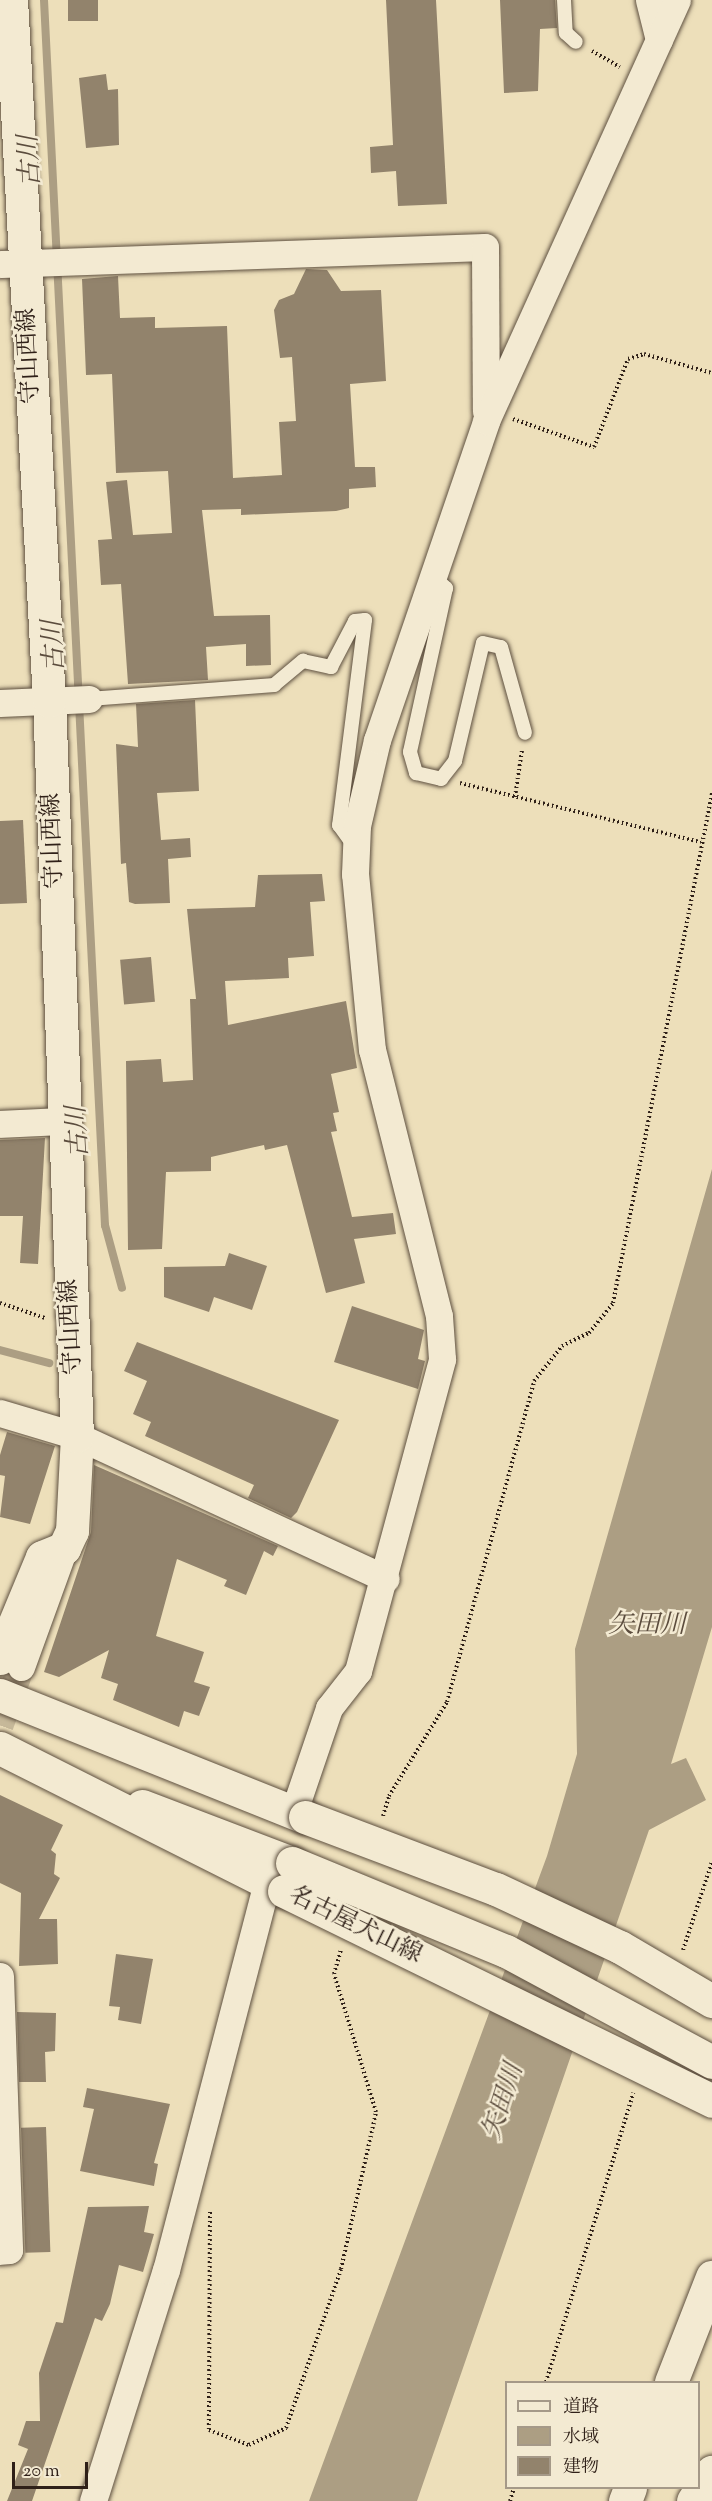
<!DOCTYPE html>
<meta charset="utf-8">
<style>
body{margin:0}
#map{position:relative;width:712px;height:2501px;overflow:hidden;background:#eddfba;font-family:"Sorts Mill Goudy","Noto Serif JP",serif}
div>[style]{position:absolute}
.water>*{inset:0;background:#ac9e83}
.stream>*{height:8px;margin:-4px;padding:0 4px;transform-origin:4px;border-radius:4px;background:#ac9e83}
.building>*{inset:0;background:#92836c;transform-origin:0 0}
.minor-tunnel>*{height:27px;margin-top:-13.5px;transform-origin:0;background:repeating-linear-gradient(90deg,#c7b99a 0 27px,transparent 0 41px)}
.path>*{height:4px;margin-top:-2px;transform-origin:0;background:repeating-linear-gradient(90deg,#2f2018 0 1.5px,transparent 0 4.5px)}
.roads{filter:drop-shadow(0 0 2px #5e5040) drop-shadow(0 0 2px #5e5040)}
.service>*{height:14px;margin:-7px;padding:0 7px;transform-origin:7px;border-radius:7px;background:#f3ead2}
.minor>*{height:27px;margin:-13.5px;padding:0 13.5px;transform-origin:13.5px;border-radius:13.5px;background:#f3ead2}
.tertiary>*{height:33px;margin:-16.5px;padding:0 16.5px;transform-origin:16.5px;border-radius:16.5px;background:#f3ead2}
.secondary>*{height:33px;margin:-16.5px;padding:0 16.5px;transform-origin:16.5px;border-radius:16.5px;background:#f3ead2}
.bridges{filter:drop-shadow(0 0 2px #5e5040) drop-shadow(0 0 2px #5e5040)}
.tertiary-bridge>*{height:33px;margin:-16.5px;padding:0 16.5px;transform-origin:16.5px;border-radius:16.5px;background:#f3ead2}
.secondary-bridge>*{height:33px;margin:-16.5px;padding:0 16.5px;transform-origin:16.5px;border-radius:16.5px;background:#f3ead2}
span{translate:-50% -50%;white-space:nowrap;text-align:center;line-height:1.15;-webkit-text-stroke:5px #f3ead2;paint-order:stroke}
.street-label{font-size:24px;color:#2f2018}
.water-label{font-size:26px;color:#5b4c3d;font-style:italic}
.legend{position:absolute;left:505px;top:2381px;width:195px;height:108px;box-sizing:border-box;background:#f3ead2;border:2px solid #a59988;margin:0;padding:8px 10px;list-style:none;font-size:18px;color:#2f2018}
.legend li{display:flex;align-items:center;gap:12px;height:30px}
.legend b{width:30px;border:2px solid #a59988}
.scale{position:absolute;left:12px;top:2462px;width:76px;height:27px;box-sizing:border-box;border:3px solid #2f2018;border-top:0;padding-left:8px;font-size:18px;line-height:21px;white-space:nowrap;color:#2f2018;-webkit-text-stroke:4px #f3ead2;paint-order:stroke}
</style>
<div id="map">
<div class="water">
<div style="clip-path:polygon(712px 1169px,712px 1627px,671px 1764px,686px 1758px,706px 1800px,649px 1830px,417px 2501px,309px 2501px,547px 1856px,577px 1754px,575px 1649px)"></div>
</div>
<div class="stream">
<div style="left:44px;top:0;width:1227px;rotate:87.15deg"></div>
<div style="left:105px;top:1225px;width:65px;rotate:74.9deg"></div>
<div style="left:0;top:1350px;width:51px;rotate:14.9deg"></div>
</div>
<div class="building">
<div style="left:68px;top:0;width:30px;height:21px"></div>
<div style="clip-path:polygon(386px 0,436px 0,447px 204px,398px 206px,396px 171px,371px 173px,370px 147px,393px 145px)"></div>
<div style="clip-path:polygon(500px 0,555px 0,557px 28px,540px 29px,538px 91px,504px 93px)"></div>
<div style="clip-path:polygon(106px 74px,108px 90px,118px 89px,119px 145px,86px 148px,79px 78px)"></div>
<div style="clip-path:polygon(306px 269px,327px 270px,341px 291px,381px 290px,386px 381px,350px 384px,355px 467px,375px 467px,376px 487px,349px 489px,349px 508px,336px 511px,241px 515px,241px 509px,202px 510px,214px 616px,270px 615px,271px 665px,246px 666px,246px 644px,206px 647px,208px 680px,128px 684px,121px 584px,101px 585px,98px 540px,112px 539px,106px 482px,127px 480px,133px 535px,172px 533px,168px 471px,116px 473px,112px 374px,86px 375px,82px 279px,118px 276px,120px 318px,155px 317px,155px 328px,227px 326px,233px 478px,282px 475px,279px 422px,296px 421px,292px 357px,280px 358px,274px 310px,279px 300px,294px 294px)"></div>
<div style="clip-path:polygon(195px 700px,199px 791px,157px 793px,161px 840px,190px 838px,191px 857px,168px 859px,170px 903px,135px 904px,129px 902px,126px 863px,121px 864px,116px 744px,138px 747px,136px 704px)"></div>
<div style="clip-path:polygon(23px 820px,27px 903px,0 904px,0 821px)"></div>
<div style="clip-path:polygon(322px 874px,325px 901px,310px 902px,314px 956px,288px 958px,289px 978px,225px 981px,228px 1025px,346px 1001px,357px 1068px,331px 1074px,339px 1112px,333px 1113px,337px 1131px,331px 1132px,352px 1217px,393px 1213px,396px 1234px,354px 1239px,365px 1283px,326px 1293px,287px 1145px,265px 1150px,264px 1145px,211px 1157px,211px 1171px,166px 1172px,162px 1249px,128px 1250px,126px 1061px,161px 1059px,163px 1082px,193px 1080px,190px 999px,196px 999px,187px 909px,255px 907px,258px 875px)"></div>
<div style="left:151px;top:957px;width:45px;height:31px;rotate:85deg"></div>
<div style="clip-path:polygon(45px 1138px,38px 1264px,20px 1263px,23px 1216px,0 1216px,0 1140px)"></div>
<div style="clip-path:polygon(229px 1253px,267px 1266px,252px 1310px,214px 1297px,209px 1312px,164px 1297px,164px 1267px,225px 1266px)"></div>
<div style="clip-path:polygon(352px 1306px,424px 1330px,418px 1359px,425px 1361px,418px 1389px,334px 1362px)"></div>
<div style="clip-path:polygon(137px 1342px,339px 1420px,297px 1512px,291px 1518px,248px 1498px,254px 1485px,145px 1436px,151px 1422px,133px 1414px,147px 1381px,124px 1371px)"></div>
<div style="clip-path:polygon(7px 1432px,55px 1446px,30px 1524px,0 1517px,5px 1476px,0 1475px,0 1455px)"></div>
<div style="clip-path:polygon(94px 1465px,278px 1546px,273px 1556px,264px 1551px,246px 1595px,224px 1586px,227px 1580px,177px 1559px,156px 1636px,204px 1652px,194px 1682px,210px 1687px,199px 1716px,184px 1711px,179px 1727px,113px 1700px,118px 1684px,101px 1678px,109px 1650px,59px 1677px,44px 1672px,91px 1532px)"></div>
<div style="clip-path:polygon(0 1795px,63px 1825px,51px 1850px,56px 1854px,54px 1874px,60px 1878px,39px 1919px,57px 1919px,58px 1964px,19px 1966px,21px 1893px,0 1883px)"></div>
<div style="clip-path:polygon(116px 1954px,153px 1959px,141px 2024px,118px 2020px,120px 2007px,109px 2006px)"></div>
<div style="clip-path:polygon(17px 2012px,56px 2013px,55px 2051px,45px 2052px,46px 2082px,19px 2082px)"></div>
<div style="clip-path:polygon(87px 2088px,170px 2104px,154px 2163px,158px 2164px,154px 2186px,80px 2171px,94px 2109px,83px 2107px)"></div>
<div style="left:46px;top:2127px;width:125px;height:25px;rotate:88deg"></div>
<div style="clip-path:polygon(149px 2206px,144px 2232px,154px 2234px,143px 2272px,119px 2265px,110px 2304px,102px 2321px,95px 2318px,32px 2501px,7px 2501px,28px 2449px,18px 2445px,26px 2421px,40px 2421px,39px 2373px,56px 2322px,63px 2323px,88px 2207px)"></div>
</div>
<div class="minor-tunnel">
<div style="left:0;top:1725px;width:62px;rotate:-70.1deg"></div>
</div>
<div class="path">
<div style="left:592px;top:51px;width:32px;rotate:30deg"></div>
<div style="left:513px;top:419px;width:86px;rotate:19.1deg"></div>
<div style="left:594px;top:447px;width:94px;rotate:-68.9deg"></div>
<div style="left:628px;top:359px;width:17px;rotate:-17deg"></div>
<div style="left:644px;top:354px;width:71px;rotate:15.6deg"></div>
<div style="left:460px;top:783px;width:248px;rotate:13.8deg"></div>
<div style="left:515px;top:797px;width:48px;rotate:-81.5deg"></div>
<div style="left:0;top:1303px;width:47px;rotate:18.4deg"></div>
<div style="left:383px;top:1816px;width:21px;rotate:-73deg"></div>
<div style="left:389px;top:1796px;width:110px;rotate:-58.3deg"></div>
<div style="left:447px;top:1702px;width:333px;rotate:-74.8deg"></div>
<div style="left:534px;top:1381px;width:45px;rotate:-51.3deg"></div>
<div style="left:562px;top:1346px;width:30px;rotate:-26deg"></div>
<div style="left:589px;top:1333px;width:38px;rotate:-51deg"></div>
<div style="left:613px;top:1303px;width:520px;rotate:-79.01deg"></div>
<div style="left:683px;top:1950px;width:93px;rotate:-71.8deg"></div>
<div style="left:210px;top:2212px;width:218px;rotate:90.3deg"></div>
<div style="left:209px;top:2430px;width:43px;rotate:20.6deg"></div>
<div style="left:249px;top:2445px;width:41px;rotate:-24.7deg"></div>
<div style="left:286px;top:2428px;width:168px;rotate:-70.9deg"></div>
<div style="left:341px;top:2269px;width:161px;rotate:-77.4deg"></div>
<div style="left:376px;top:2112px;width:144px;rotate:-106.9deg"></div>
<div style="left:334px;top:1974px;width:25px;rotate:-74deg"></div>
<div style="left:546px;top:2382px;width:302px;rotate:-73.2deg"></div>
<div style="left:510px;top:2501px;width:14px;rotate:-73deg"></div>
</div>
<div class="roads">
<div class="service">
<div style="left:564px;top:0;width:33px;rotate:87deg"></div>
<div style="left:566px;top:33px;width:13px;rotate:42deg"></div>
<div style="left:433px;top:576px;width:18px;rotate:43deg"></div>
<div style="left:446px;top:588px;width:168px;rotate:102.4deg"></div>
<div style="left:410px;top:752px;width:22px;rotate:74deg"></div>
<div style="left:416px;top:773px;width:26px;rotate:13deg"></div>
<div style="left:441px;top:779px;width:23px;rotate:-52deg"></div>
<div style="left:455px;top:761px;width:121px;rotate:-76.7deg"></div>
<div style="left:483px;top:643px;width:18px;rotate:13deg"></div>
<div style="left:501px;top:647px;width:89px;rotate:74.4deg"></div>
<div style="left:89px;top:699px;width:186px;rotate:-4.3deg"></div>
<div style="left:274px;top:685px;width:38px;rotate:-40deg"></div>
<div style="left:303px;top:661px;width:29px;rotate:12deg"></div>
<div style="left:331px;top:667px;width:52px;rotate:-62.4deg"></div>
<div style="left:355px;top:621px;width:10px;rotate:-6deg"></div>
<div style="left:365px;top:620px;width:207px;rotate:97.2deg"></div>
<div style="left:339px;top:825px;width:26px;rotate:54deg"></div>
</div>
<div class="minor">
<div style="left:649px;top:0;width:41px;rotate:76deg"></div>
<div style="left:0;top:264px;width:485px;rotate:-2deg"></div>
<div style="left:485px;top:247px;width:164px;rotate:89.7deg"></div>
<div style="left:0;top:703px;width:89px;rotate:-2.6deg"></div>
<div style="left:0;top:1124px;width:64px;rotate:-2.7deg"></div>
<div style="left:0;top:1413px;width:80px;rotate:16.6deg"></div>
<div style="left:77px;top:1436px;width:340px;rotate:24.8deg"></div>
<div style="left:21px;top:1667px;width:127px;rotate:-70.1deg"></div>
<div style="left:293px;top:1814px;width:112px;rotate:-71.2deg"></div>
<div style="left:329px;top:1708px;width:47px;rotate:-51.9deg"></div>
<div style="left:358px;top:1671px;width:323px;rotate:-74.9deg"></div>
<div style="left:442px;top:1359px;width:43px;rotate:-94deg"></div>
<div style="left:439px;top:1316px;width:274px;rotate:-104.1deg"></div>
<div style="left:372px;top:1050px;width:177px;rotate:-95.5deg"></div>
<div style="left:355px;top:874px;width:48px;rotate:-87.6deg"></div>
<div style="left:357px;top:826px;width:88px;rotate:-76.9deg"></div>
<div style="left:377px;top:740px;width:337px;rotate:-71.1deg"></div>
<div style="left:486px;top:421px;width:462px;rotate:-65.6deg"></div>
<div style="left:0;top:1976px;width:274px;rotate:88.1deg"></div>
<div style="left:9px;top:2250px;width:9px;rotate:174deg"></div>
<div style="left:93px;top:2501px;width:242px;rotate:-72.5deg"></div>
<div style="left:166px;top:2270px;width:401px;rotate:-75.4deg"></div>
</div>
<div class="tertiary">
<div style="left:142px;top:1806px;width:160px;rotate:20.8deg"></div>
<div style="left:693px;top:2501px;width:35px;rotate:-57deg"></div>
</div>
<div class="secondary">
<div style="left:0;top:1658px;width:109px;rotate:-67.4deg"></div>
<div style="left:42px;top:1557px;width:24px;rotate:-22deg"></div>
<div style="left:64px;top:1548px;width:19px;rotate:-65deg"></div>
<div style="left:72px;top:1531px;width:95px;rotate:-87deg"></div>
<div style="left:77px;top:1436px;width:736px;rotate:-92.18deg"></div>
<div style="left:49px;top:701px;width:702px;rotate:-93.1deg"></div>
<div style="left:0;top:1695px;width:328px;rotate:21.8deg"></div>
<div style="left:0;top:1748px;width:318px;rotate:26.7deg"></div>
<div style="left:671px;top:2382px;width:113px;rotate:-68.7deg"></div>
<div style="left:625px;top:2501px;width:14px;rotate:-69deg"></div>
</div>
</div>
<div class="bridges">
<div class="tertiary-bridge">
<div style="left:292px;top:1863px;width:231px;rotate:22.4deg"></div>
<div style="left:506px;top:1951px;width:234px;rotate:28.3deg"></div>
</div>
<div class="secondary-bridge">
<div style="left:305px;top:1817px;width:204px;rotate:20.7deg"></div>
<div style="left:496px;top:1889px;width:137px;rotate:25.1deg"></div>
<div style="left:620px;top:1947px;width:107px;rotate:30.4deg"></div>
<div style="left:284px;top:1891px;width:477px;rotate:26.1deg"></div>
</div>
</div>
<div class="street-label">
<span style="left:30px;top:356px;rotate:-93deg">守山西線</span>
<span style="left:54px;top:841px;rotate:-92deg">守山西線</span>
<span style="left:72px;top:1327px;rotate:-93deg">守山西線</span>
<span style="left:355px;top:1926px;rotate:26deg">名古屋犬山線</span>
</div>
<div class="water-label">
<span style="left:31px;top:161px;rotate:-93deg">古川</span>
<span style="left:55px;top:646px;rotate:-93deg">古川</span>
<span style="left:79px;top:1132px;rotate:-93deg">古川</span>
<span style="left:647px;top:1626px">矢田川</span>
<span style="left:504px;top:2102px;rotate:-72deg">矢田川</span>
</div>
<ul class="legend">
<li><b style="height:8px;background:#f3ead2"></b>道路</li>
<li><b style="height:16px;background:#ac9e83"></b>水域</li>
<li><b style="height:16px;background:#92836c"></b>建物</li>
</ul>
<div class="scale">20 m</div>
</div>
